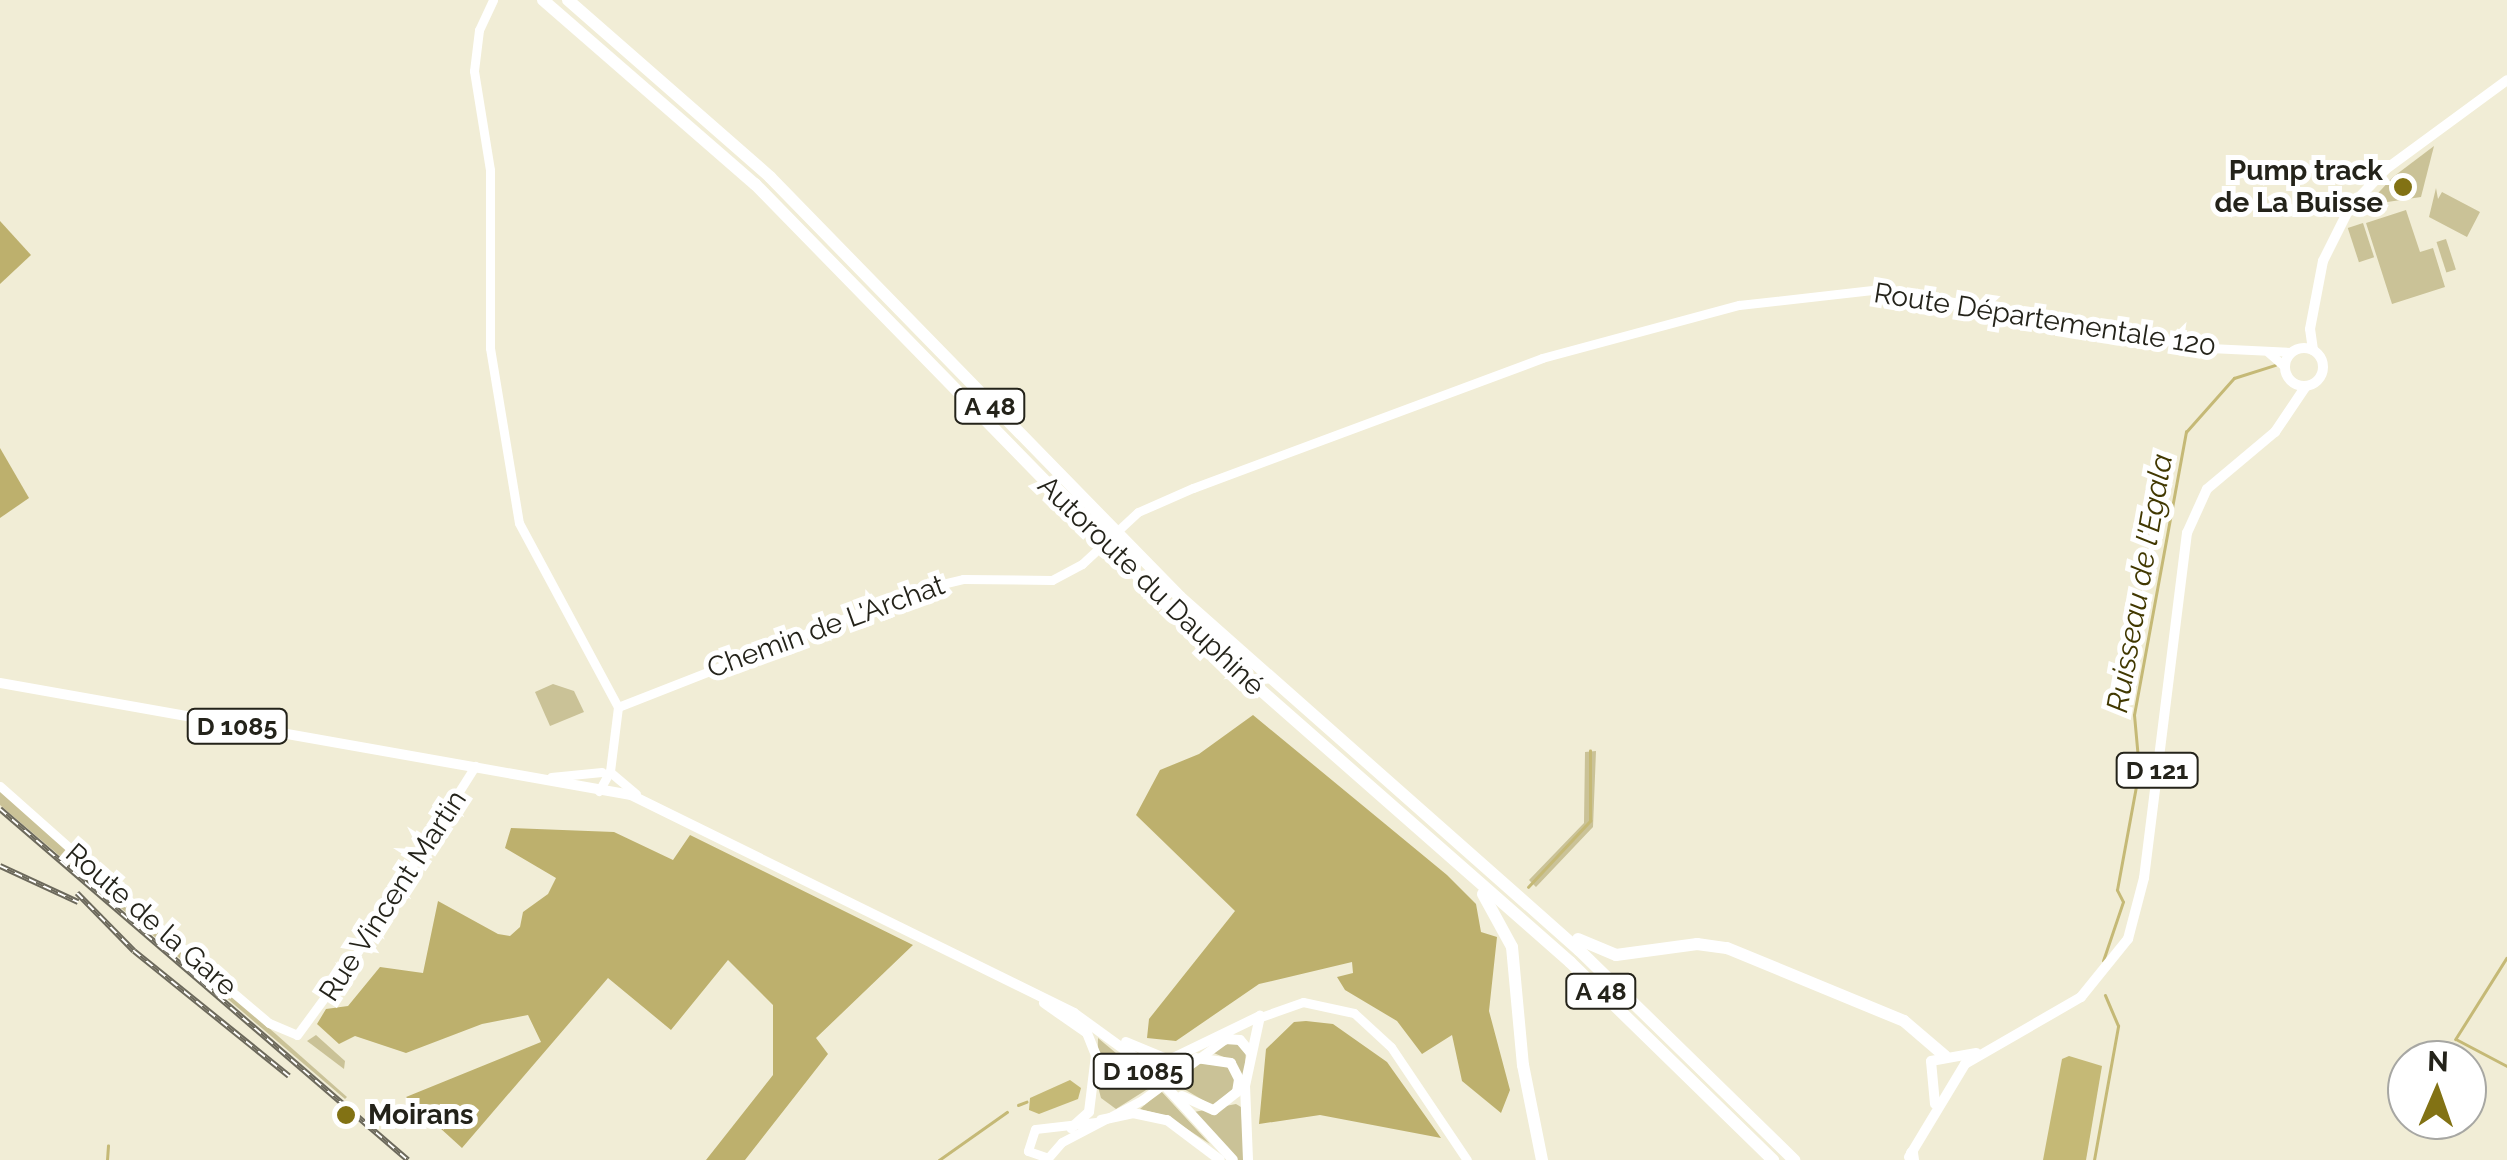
<!DOCTYPE html>
<meta charset="utf-8">
<style>
body{margin:0}
#map{position:relative;width:2507px;height:1160px;overflow:hidden;background:#f1edd6;font-family:Raleway,sans-serif}
div>[style]{position:absolute}
.green>*{inset:0;background:#cac297;transform-origin:0 0}
.forest>*{inset:0;background:#bdb06d}
.water>*{inset:0;background:#c5b976}
.stream>*{height:2.5px;margin:-1.25px;padding:0 1.25px;transform-origin:1.25px;border-radius:1.25px;background:#c5b976}
.secondary>*{height:9px;margin:-4.5px;padding:0 4.5px;transform-origin:4.5px;border-radius:4.5px;background:#fff}
.primary>*{height:10px;margin:-5px;padding:0 5px;transform-origin:5px;border-radius:5px;background:#fff}
.primary>.ring{margin:-5px;padding:0;box-sizing:content-box;background:none;border:10px solid #fff;border-radius:50%}
.highway>*{height:12px;margin:-6px;padding:0 6px;transform-origin:6px;border-radius:6px;background:#fff}
.rail>*{height:6px;margin-top:-3px;transform-origin:0;background:repeating-linear-gradient(90deg,#fff 0 8px,#6c695c 0 16px);box-sizing:border-box;border-block:2px solid #6c695c}
.dots>*{width:28px;height:28px;translate:-50% -50%;box-sizing:border-box;border:5px solid #fff;border-radius:50%}
span{translate:-50% -50%;white-space:nowrap;text-align:center;line-height:1.15;-webkit-text-stroke:10px #fff;paint-order:stroke}
.shield-label span{padding:2px 8px;background:#fff;border:2px solid;border-radius:8px;-webkit-text-stroke-width:0}
.shield-label{font-size:25px;color:#24231a;font-weight:700}
.poi-label{font-size:28px;color:#24231a;font-weight:700}
.right{translate:-100% -50%;text-align:right}
.left{translate:0 -50%;text-align:left}
.street-label{font-size:28px;color:#24231a}
.water-label{font-size:30px;color:#413800;font-style:italic}
.north{position:absolute;left:2387px;top:1040px;width:100px;height:100px;box-sizing:border-box;background:#fff;border:2px solid #a7a7a3;border-radius:50%;rotate:2deg;font-size:28px;font-weight:700;line-height:40px;text-align:center;color:#24231a}
.north::after{content:'';display:block;margin:auto;width:35px;height:45px;background:#827214;clip-path:polygon(50% 0,100% 100%,50% 72%,0 100%)}
</style>
<div id="map">
<div class="green">
<div style="clip-path:polygon(2434px 146px,2421px 197px,2367px 205px,2393px 177px)"></div>
<div style="clip-path:polygon(2436px 188px,2438px 199px,2442px 192px,2480px 212px,2467px 237px,2429px 217px)"></div>
<div style="clip-path:polygon(2406px 210px,2420px 252px,2433px 248px,2445px 287px,2392px 304px,2366px 223px)"></div>
<div style="left:2363px;top:223px;width:36px;height:16px;rotate:72deg"></div>
<div style="left:2446px;top:239px;width:32px;height:10px;rotate:72deg"></div>
<div style="clip-path:polygon(553px 684px,574px 691px,584px 712px,550px 726px,535px 692px)"></div>
<div style="clip-path:polygon(1596px 751px,1593px 827px,1536px 887px,1529px 880px,1584px 823px,1585px 752px)"></div>
<div style="clip-path:polygon(0 790px,347px 1097px,345px 1099px,0 805px)"></div>
<div style="clip-path:polygon(316px 1035px,345px 1061px,344px 1069px,307px 1041px)"></div>
<div style="clip-path:polygon(1098px 1038px,1154px 1085px,1116px 1109px,1101px 1098px,1097px 1083px)"></div>
<div style="clip-path:polygon(1234px 1041px,1246px 1050px,1244px 1081px,1234px 1061px,1211px 1052px)"></div>
<div style="clip-path:polygon(1198px 1063px,1230px 1067px,1235px 1075px,1235px 1087px,1213px 1106px,1172px 1082px)"></div>
<div style="clip-path:polygon(1161px 1091px,1210px 1144px,1167px 1116px,1140px 1109px)"></div>
<div style="clip-path:polygon(1236px 1104px,1241px 1107px,1245px 1160px,1236px 1160px,1194px 1112px)"></div>
</div>
<div class="forest">
<div style="clip-path:polygon(0 221px,31px 255px,0 284px)"></div>
<div style="clip-path:polygon(0 448px,29px 498px,0 518px)"></div>
<div style="clip-path:polygon(1253px 715px,1447px 875px,1476px 904px,1481px 932px,1497px 937px,1489px 1011px,1510px 1090px,1501px 1113px,1462px 1081px,1452px 1035px,1422px 1054px,1397px 1021px,1345px 990px,1337px 977px,1353px 973px,1352px 962px,1259px 984px,1176px 1041px,1147px 1038px,1149px 1019px,1235px 911px,1136px 815px,1160px 770px,1199px 754px)"></div>
<div style="clip-path:polygon(511px 828px,614px 832px,673px 860px,690px 835px,913px 945px,816px 1038px,828px 1054px,745px 1160px,706px 1160px,773px 1075px,773px 1005px,728px 960px,671px 1030px,608px 978px,462px 1148px,406px 1097px,541px 1042px,528px 1015px,482px 1024px,406px 1053px,355px 1036px,339px 1044px,317px 1024px,326px 1009px,348px 1006px,380px 967px,423px 973px,438px 901px,498px 934px,510px 936px,520px 927px,523px 912px,548px 894px,556px 878px,505px 848px)"></div>
<div style="clip-path:polygon(1306px 1021px,1333px 1024px,1387px 1062px,1441px 1138px,1320px 1115px,1259px 1124px,1266px 1049px,1294px 1022px)"></div>
</div>
<div class="water">
<div style="clip-path:polygon(2069px 1056px,2102px 1066px,2086px 1160px,2043px 1160px,2062px 1059px)"></div>
<div style="clip-path:polygon(1070px 1080px,1081px 1088px,1078px 1099px,1039px 1114px,1029px 1110px,1030px 1098px)"></div>
</div>
<div class="stream">
<div style="left:1528px;top:887px;width:91px;rotate:-46.8deg"></div>
<div style="left:1590px;top:821px;width:70px;rotate:-90deg"></div>
<div style="left:2507px;top:958px;width:96px;rotate:122.2deg"></div>
<div style="left:2456px;top:1039px;width:58px;rotate:27.9deg"></div>
<div style="left:2103px;top:961px;width:62px;rotate:-71.3deg"></div>
<div style="left:2123px;top:902px;width:13px;rotate:-117deg"></div>
<div style="left:2117px;top:890px;width:122px;rotate:-79.6deg"></div>
<div style="left:2139px;top:770px;width:55px;rotate:-95.2deg"></div>
<div style="left:2134px;top:715px;width:288px;rotate:-79.6deg"></div>
<div style="left:2186px;top:432px;width:72px;rotate:-48.4deg"></div>
<div style="left:2234px;top:378px;width:43px;rotate:-17.6deg"></div>
<div style="left:1018px;top:1105px;width:9px;rotate:-21deg"></div>
<div style="left:107px;top:1160px;width:14px;rotate:-86deg"></div>
<div style="left:939px;top:1160px;width:83px;rotate:-35.2deg"></div>
<div style="left:2094px;top:1160px;width:136px;rotate:-79.8deg"></div>
<div style="left:2118px;top:1026px;width:33px;rotate:-113deg"></div>
</div>
<div class="secondary">
<div style="left:493px;top:0;width:33px;rotate:115deg"></div>
<div style="left:479px;top:30px;width:41px;rotate:97deg"></div>
<div style="left:474px;top:71px;width:100px;rotate:80.8deg"></div>
<div style="left:490px;top:170px;width:178px;rotate:90deg"></div>
<div style="left:490px;top:348px;width:177px;rotate:80.6deg"></div>
<div style="left:519px;top:523px;width:209px;rotate:61.7deg"></div>
<div style="left:618px;top:707px;width:64px;rotate:97.1deg"></div>
<div style="left:610px;top:771px;width:23px;rotate:119deg"></div>
<div style="left:2268px;top:352px;width:21px;rotate:41deg"></div>
<div style="left:618px;top:707px;width:321px;rotate:-21.4deg"></div>
<div style="left:917px;top:590px;width:47px;rotate:-13.4deg"></div>
<div style="left:963px;top:579px;width:89px;rotate:0.6deg"></div>
<div style="left:1052px;top:580px;width:34px;rotate:-28deg"></div>
<div style="left:1082px;top:564px;width:76px;rotate:-42.9deg"></div>
<div style="left:1138px;top:512px;width:60px;rotate:-23.6deg"></div>
<div style="left:1193px;top:488px;width:372px;rotate:-20.4deg"></div>
<div style="left:1542px;top:358px;width:204px;rotate:-15.1deg"></div>
<div style="left:1739px;top:305px;width:143px;rotate:-6.4deg"></div>
<div style="left:1881px;top:289px;width:334px;rotate:10.2deg"></div>
<div style="left:2210px;top:348px;width:81px;rotate:2.8deg"></div>
<div style="left:610px;top:772px;width:34px;rotate:40deg"></div>
<div style="left:551px;top:777px;width:51px;rotate:-5.6deg"></div>
<div style="left:0;top:786px;width:298px;rotate:41.6deg"></div>
<div style="left:223px;top:984px;width:60px;rotate:40.3deg"></div>
<div style="left:269px;top:1023px;width:30px;rotate:23deg"></div>
<div style="left:297px;top:1035px;width:98px;rotate:-53.7deg"></div>
<div style="left:355px;top:956px;width:225px;rotate:-57.7deg"></div>
<div style="left:1255px;top:1019px;width:51px;rotate:-19.5deg"></div>
<div style="left:1303px;top:1002px;width:52px;rotate:12.2deg"></div>
<div style="left:1354px;top:1013px;width:50px;rotate:42.6deg"></div>
<div style="left:1391px;top:1047px;width:136px;rotate:56.1deg"></div>
<div style="left:1096px;top:1122px;width:61px;rotate:173.5deg"></div>
<div style="left:1035px;top:1129px;width:23px;rotate:108deg"></div>
<div style="left:1028px;top:1151px;width:21px;rotate:19deg"></div>
<div style="left:1048px;top:1158px;width:21px;rotate:-49deg"></div>
<div style="left:1062px;top:1142px;width:90px;rotate:-27.7deg"></div>
<div style="left:1142px;top:1100px;width:108px;rotate:-36.3deg"></div>
</div>
<div class="primary">
<div class="ring" style="left:2285px;top:348px;width:28px;height:28px"></div>
<div style="left:2313px;top:350px;width:21px;rotate:-98deg"></div>
<div style="left:2310px;top:329px;width:69px;rotate:-79.2deg"></div>
<div style="left:2323px;top:261px;width:60px;rotate:-63.4deg"></div>
<div style="left:2350px;top:207px;width:52px;rotate:-46.5deg"></div>
<div style="left:2386px;top:169px;width:150px;rotate:-36.3deg"></div>
<div style="left:0;top:683px;width:641px;rotate:10.06deg"></div>
<div style="left:631px;top:795px;width:494px;rotate:26.2deg"></div>
<div style="left:1074px;top:1013px;width:90px;rotate:36deg"></div>
<div style="left:1147px;top:1066px;width:127px;rotate:47.5deg"></div>
<div style="left:1044px;top:1003px;width:52px;rotate:34.9deg"></div>
<div style="left:1087px;top:1033px;width:24px;rotate:68deg"></div>
<div style="left:1096px;top:1055px;width:57px;rotate:97deg"></div>
<div style="left:1089px;top:1112px;width:24px;rotate:138deg"></div>
<div style="left:1225px;top:1039px;width:15px;rotate:4deg"></div>
<div style="left:1240px;top:1040px;width:16px;rotate:50deg"></div>
<div style="left:1126px;top:1042px;width:47px;rotate:22.7deg"></div>
<div style="left:1169px;top:1060px;width:101px;rotate:-25.8deg"></div>
<div style="left:1182px;top:1096px;width:35px;rotate:24deg"></div>
<div style="left:1214px;top:1110px;width:29px;rotate:-38deg"></div>
<div style="left:1237px;top:1092px;width:13px;rotate:-81deg"></div>
<div style="left:1239px;top:1079px;width:18px;rotate:-117deg"></div>
<div style="left:1231px;top:1063px;width:35px;rotate:-172deg"></div>
<div style="left:1935px;top:1104px;width:43px;rotate:-95.3deg"></div>
<div style="left:1931px;top:1061px;width:46px;rotate:-10.1deg"></div>
<div style="left:1101px;top:1120px;width:33px;rotate:-12deg"></div>
<div style="left:1133px;top:1113px;width:35px;rotate:12deg"></div>
<div style="left:1167px;top:1120px;width:66px;rotate:37deg"></div>
<div style="left:1909px;top:1157px;width:109px;rotate:-58.9deg"></div>
<div style="left:1965px;top:1064px;width:134px;rotate:-30deg"></div>
<div style="left:2081px;top:997px;width:75px;rotate:-51deg"></div>
<div style="left:2128px;top:939px;width:63px;rotate:-75.3deg"></div>
<div style="left:2144px;top:878px;width:348px;rotate:-82.9deg"></div>
<div style="left:2187px;top:533px;width:48px;rotate:-65.6deg"></div>
<div style="left:2207px;top:489px;width:89px;rotate:-40deg"></div>
<div style="left:2275px;top:432px;width:55px;rotate:-56deg"></div>
<div style="left:1248px;top:1160px;width:74px;rotate:-92.3deg"></div>
<div style="left:1245px;top:1086px;width:72px;rotate:-77.9deg"></div>
</div>
<div class="highway">
<div style="left:543px;top:0;width:281px;rotate:41deg"></div>
<div style="left:755px;top:184px;width:610px;rotate:45.66deg"></div>
<div style="left:1181px;top:620px;width:518px;rotate:41.32deg"></div>
<div style="left:1570px;top:962px;width:284px;rotate:44.3deg"></div>
<div style="left:568px;top:0;width:269px;rotate:41.2deg"></div>
<div style="left:770px;top:177px;width:587px;rotate:45.69deg"></div>
<div style="left:1180px;top:597px;width:533px;rotate:41.5deg"></div>
<div style="left:1579px;top:950px;width:301px;rotate:44.3deg"></div>
<div style="left:1483px;top:894px;width:60px;rotate:61.3deg"></div>
<div style="left:1512px;top:947px;width:119px;rotate:84.7deg"></div>
<div style="left:1523px;top:1065px;width:97px;rotate:78.7deg"></div>
<div style="left:1578px;top:939px;width:41px;rotate:22.8deg"></div>
<div style="left:1616px;top:955px;width:82px;rotate:-7.7deg"></div>
<div style="left:1697px;top:944px;width:30px;rotate:8deg"></div>
<div style="left:1727px;top:948px;width:191px;rotate:22.4deg"></div>
<div style="left:1904px;top:1021px;width:54px;rotate:40.5deg"></div>
<div style="left:1912px;top:1153px;width:7px;rotate:82deg"></div>
</div>
<div class="rail">
<div style="left:0;top:809px;width:538px;rotate:40.71deg"></div>
<div style="left:0;top:866px;width:86px;rotate:24.8deg"></div>
<div style="left:77px;top:893px;width:81px;rotate:45.5deg"></div>
<div style="left:134px;top:951px;width:199px;rotate:38.9deg"></div>
</div>
<div class="dots">
<div style="left:2403px;top:187px;background:#827214"></div>
<div style="left:346px;top:1115px;background:#827214"></div>
</div>
<div class="shield-label">
<span style="left:990px;top:406px">A 48</span>
<span style="left:237px;top:726px">D 1085</span>
<span style="left:2157px;top:770px">D 121</span>
<span style="left:1601px;top:991px">A 48</span>
<span style="left:1143px;top:1071px">D 1085</span>
</div>
<div class="poi-label">
<span class="right" style="left:2383px;top:187px">Pump track<br>de La Buisse</span>
<span class="left" style="left:368px;top:1115px">Moirans</span>
</div>
<div class="street-label">
<span style="left:2045px;top:320px;rotate:9deg">Route Départementale 120</span>
<span style="left:1151px;top:586px;rotate:44deg">Autoroute du Dauphiné</span>
<span style="left:826px;top:627px;rotate:-20deg">Chemin de L'Archat</span>
<span style="left:393px;top:896px;rotate:-57deg">Rue Vincent Martin</span>
<span style="left:151px;top:920px;rotate:41deg">Route de la Gare</span>
</div>
<div class="water-label">
<span style="left:2140px;top:583px;rotate:-80deg">Ruisseau de l'Egala</span>
</div>
<div class="north">N</div>
</div>
